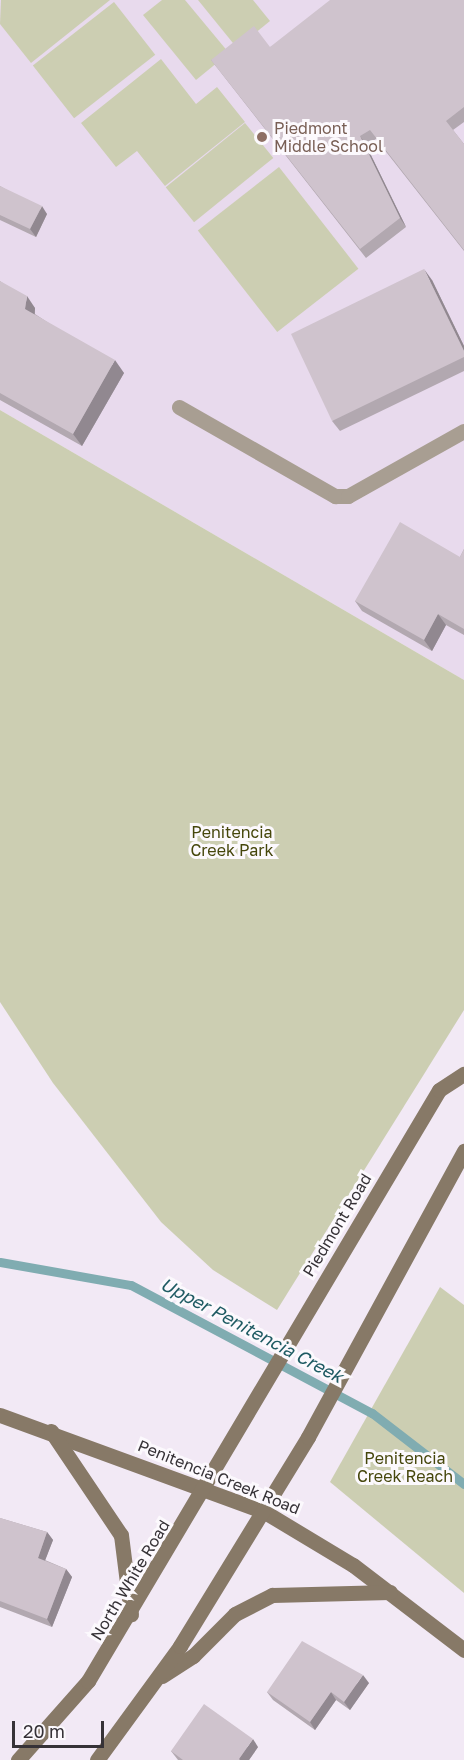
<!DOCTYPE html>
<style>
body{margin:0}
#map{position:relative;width:464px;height:1760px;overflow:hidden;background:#f2e9f5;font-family:"Golos Text",sans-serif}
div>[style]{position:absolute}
.built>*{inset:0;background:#e8daed}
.green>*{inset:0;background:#ccceb2;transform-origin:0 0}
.stream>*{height:9px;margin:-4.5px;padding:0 4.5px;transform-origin:4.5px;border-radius:4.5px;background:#80acb1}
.lane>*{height:15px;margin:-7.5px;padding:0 7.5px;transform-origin:7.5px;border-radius:7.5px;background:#a89e92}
.secondary>*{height:15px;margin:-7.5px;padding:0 7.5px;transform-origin:7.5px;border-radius:7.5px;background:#877967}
.wall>*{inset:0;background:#b2a8b0}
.shaded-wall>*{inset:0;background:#918890}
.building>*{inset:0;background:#cfc3cd}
.dots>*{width:16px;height:16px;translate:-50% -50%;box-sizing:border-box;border:3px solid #fcf9fd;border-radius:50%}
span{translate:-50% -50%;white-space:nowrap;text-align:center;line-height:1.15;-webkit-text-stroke:6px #fcf9fd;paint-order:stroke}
.education-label{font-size:16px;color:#785e54}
.left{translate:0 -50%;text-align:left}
.park-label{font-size:16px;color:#45460b}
.street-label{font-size:16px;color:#363237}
.water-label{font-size:18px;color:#1f5b63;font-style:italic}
.scale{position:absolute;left:12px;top:1721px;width:92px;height:27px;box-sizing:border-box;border:3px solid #363237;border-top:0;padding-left:8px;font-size:18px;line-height:21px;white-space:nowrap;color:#363237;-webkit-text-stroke:4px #fcf9fd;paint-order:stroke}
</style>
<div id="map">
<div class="built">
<div style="clip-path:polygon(0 0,464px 0,464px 680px,0 410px)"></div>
</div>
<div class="green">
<div style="clip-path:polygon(1px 0,110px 0,31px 63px,0 24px)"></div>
<div style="clip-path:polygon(162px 0,185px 0,229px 53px,196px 80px,143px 15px)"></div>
<div style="clip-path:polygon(198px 0,253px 0,270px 21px,237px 48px)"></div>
<div style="left:114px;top:2px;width:67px;height:103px;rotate:52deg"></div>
<div style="clip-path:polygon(161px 59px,196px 104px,217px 87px,245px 122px,165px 186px,137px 151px,116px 167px,81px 123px)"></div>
<div style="left:245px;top:123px;width:45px;height:102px;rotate:51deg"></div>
<div style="left:279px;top:167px;width:129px;height:103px;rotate:52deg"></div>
<div style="clip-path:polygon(0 410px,464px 680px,464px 1010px,277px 1310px,213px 1270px,161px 1222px,53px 1083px,0 1002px)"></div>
<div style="clip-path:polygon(440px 1287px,464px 1305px,464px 1593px,330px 1482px)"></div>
</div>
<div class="stream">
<div style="left:0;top:1262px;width:133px;rotate:10deg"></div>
<div style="left:131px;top:1285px;width:273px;rotate:28deg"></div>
<div style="left:372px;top:1413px;width:116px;rotate:37.7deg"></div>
</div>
<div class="lane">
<div style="left:179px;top:407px;width:180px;rotate:29.7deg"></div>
<div style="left:335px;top:496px;width:13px"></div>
<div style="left:348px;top:496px;width:133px;rotate:-29.3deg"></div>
</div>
<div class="secondary">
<div style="left:0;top:1415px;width:280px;rotate:20.1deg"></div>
<div style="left:263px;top:1511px;width:105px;rotate:31deg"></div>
<div style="left:353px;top:1565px;width:140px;rotate:37.4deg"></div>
<div style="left:51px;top:1431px;width:125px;rotate:56.1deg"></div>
<div style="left:121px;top:1535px;width:80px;rotate:82.8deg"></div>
<div style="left:162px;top:1676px;width:37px;rotate:-33deg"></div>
<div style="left:193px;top:1656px;width:59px;rotate:-45deg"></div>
<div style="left:235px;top:1614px;width:42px;rotate:-27.2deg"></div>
<div style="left:272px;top:1595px;width:118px;rotate:-1.5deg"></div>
<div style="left:18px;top:1760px;width:106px;rotate:-48.5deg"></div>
<div style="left:88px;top:1681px;width:687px;rotate:-59.29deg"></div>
<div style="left:439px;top:1090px;width:30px;rotate:-33deg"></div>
<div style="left:97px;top:1760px;width:141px;rotate:-53.9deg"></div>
<div style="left:180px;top:1646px;width:245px;rotate:-58.5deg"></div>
<div style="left:308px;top:1437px;width:326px;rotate:-61.4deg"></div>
</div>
<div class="wall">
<div style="clip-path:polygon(464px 0,464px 122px,453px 130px,464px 144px,464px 251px,376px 139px,366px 145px,406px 227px,366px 258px,211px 60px,270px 47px)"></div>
<div style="clip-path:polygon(0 186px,47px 214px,36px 237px,0 220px)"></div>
<div style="clip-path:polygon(432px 280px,464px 346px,464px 371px,340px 431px,332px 421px)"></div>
<div style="clip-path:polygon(0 281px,35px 308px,35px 314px,124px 373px,82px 446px,0 400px)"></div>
<div style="clip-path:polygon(464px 549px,464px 635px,446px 625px,432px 651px,362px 611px,355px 601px,460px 557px)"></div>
<div style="clip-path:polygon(0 1518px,47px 1532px,53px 1540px,45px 1560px,66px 1569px,72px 1577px,52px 1627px,0 1607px)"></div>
<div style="clip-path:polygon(369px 1683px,350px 1710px,336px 1700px,315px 1730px,273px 1700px,267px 1692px)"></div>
<div style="clip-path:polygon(258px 1747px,249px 1760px,178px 1760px,171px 1751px)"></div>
</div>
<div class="shaded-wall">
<div style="clip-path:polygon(360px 136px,366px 145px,406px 227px,400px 218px)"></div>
<div style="clip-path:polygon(42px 206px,47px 214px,36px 237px,30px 229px)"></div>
<div style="clip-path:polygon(424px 269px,432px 280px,464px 346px,464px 351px)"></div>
<div style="clip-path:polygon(27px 296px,35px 308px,34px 321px,25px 309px)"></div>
<div style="clip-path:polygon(115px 360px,124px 373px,82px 446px,73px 434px)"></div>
<div style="clip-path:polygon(438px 614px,446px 625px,432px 651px,424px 640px)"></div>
<div style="clip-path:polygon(47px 1532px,53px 1540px,43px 1566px,38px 1558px)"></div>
<div style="clip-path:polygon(66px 1569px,72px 1577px,52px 1627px,47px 1619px)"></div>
<div style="clip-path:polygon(363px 1675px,369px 1683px,350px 1710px,344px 1702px)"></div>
<div style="clip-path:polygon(331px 1692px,336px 1700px,315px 1730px,310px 1722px)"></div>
<div style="clip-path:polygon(253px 1739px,258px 1747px,249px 1760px,239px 1760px,239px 1759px)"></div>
</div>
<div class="building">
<div style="clip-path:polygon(330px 0,464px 0,464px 107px,446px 121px,464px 144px,464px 250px,370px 130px,360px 136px,400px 218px,360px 249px,211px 60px,254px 26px,270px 47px)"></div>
<div style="clip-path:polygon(0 186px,42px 206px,30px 229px,0 215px)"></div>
<div style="clip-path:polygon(424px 269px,464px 351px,464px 357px,332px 421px,291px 334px)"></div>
<div style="clip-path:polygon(0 281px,27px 296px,25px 309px,115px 360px,73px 434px,0 393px)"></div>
<div style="clip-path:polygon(400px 522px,460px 557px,464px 549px,464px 629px,438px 614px,424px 640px,355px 601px)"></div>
<div style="clip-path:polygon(0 1518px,47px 1532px,38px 1558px,66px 1569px,47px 1619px,0 1601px)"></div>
<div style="clip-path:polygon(302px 1641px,363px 1675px,344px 1702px,331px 1692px,310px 1722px,267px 1692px)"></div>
<div style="clip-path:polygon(204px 1704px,253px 1739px,239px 1759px,240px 1760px,183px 1760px,171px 1751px)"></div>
</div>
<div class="dots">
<div style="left:262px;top:137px;background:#8d6e63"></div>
</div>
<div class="education-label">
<span class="left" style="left:274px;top:137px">Piedmont<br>Middle School</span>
</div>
<div class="park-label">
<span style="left:232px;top:841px">Penitencia<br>Creek Park</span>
<span style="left:405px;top:1467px">Penitencia<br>Creek Reach</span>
</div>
<div class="street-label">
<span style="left:337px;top:1225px;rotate:-59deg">Piedmont Road</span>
<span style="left:219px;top:1477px;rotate:22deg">Penitencia Creek Road</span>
<span style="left:130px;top:1580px;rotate:-59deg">North White Road</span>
</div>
<div class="water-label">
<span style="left:252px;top:1330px;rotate:28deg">Upper Penitencia Creek</span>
</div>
<div class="scale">20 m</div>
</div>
